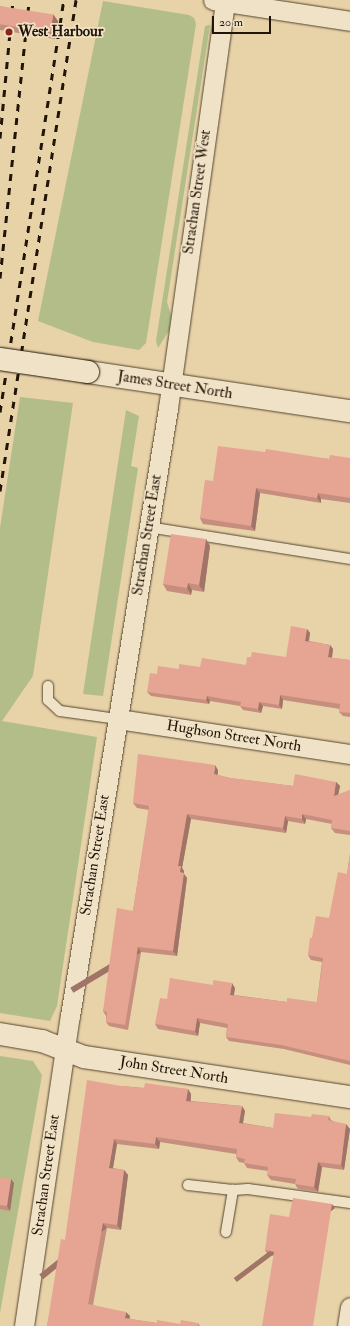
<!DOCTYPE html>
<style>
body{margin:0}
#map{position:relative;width:350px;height:1326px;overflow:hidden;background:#e8d2a7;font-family:"IM FELL Double Pica",serif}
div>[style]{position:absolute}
.green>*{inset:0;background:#b3bd89}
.roads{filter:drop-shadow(0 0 1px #534430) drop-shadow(0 0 1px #534430)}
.lane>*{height:10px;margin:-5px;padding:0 5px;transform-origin:5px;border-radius:5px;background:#f0e2c6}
.street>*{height:19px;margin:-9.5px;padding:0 9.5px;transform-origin:9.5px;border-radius:9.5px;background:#f0e2c6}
.secondary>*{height:22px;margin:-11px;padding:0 11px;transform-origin:11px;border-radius:11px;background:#f0e2c6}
.rail>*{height:3px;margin-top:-1.5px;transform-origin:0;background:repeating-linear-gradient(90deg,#211508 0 7px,transparent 0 14px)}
.bridges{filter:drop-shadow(0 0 1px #211508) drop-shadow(0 0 1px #211508)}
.secondary-bridge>*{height:22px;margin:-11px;padding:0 11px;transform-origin:11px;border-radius:11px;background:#f0e2c6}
.wall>*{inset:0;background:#c58e7e}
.shaded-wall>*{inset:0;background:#a07466;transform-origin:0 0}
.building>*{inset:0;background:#e5a592;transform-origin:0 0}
.dots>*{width:11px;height:11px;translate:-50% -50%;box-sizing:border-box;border:2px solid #f0e2c6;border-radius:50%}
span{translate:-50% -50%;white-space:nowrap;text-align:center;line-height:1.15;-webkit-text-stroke:3.5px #f0e2c6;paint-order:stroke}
.poi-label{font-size:15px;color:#211508;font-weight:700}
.left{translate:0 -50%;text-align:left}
.street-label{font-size:15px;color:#211508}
.scale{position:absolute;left:212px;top:16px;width:59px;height:18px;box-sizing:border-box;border:2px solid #211508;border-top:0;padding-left:5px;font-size:12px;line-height:14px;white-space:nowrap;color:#211508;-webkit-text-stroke:3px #f0e2c6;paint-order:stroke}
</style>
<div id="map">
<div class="green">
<div style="clip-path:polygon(103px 1px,189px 15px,194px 18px,196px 24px,146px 343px,139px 350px,93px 342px,38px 321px)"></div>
<div style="clip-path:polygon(210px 25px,167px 302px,171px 315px,170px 329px,158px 348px,156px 341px,205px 26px)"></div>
<div style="clip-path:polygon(20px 397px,73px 403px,33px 676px,2px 721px,97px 737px,57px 1006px,50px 1021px,0 1013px,0 528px)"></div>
<div style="clip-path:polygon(126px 410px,139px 416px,131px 466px,138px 468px,103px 696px,83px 694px)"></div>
<div style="clip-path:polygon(0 1056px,33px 1061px,42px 1075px,0 1313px)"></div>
</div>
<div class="roads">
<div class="lane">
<div style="left:148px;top:527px;width:205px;rotate:9deg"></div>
<div style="left:48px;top:686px;width:14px;rotate:90deg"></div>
<div style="left:48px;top:700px;width:16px;rotate:43deg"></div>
<div style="left:60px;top:711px;width:59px;rotate:7.9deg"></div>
<div style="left:188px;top:1185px;width:45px;rotate:6.3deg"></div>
<div style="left:233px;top:1190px;width:15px;rotate:-4deg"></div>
<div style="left:248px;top:1189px;width:103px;rotate:7.8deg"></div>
<div style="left:226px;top:1232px;width:43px;rotate:-80.5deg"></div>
</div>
<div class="street">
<div style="left:213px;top:0;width:139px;rotate:8.7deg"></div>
<div style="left:118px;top:719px;width:235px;rotate:8.6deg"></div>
<div style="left:24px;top:1326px;width:313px;rotate:-81.6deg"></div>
<div style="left:70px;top:1016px;width:616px;rotate:-80.84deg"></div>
<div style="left:168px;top:408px;width:412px;rotate:-82deg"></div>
<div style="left:347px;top:1326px;width:19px;rotate:-81deg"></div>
</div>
<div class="secondary">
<div style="left:88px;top:372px;width:265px;rotate:8.5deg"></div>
<div style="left:0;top:1034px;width:43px;rotate:9.5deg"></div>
<div style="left:42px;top:1041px;width:45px;rotate:20.9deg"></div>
<div style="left:84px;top:1057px;width:269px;rotate:8.6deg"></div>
</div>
</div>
<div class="rail">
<div style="left:0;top:138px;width:139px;rotate:-84.6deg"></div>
<div style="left:0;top:278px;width:280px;rotate:-84deg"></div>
<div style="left:0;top:412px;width:417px;rotate:-81.2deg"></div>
<div style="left:0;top:491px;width:497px;rotate:-81.2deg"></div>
</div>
<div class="bridges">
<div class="secondary-bridge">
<div style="left:0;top:359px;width:89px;rotate:8.4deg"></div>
</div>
</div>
<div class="wall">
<div style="clip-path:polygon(0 6px,58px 21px,55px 39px,0 30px)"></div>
<div style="clip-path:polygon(265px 452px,329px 459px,350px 458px,350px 503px,321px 499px,321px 503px,260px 493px,255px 531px,203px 524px,200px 518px,213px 481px)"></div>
<div style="clip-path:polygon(206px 539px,210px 546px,204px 592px,192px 590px,191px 595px,167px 591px,163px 584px)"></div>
<div style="clip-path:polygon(307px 629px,310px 633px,309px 641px,330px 645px,333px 649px,332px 658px,350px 660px,350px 717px,343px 716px,339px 712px,340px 709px,283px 700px,282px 709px,263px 706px,261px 713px,243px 710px,240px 706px,210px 701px,209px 704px,151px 696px,147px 692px,157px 674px,179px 669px,200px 667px,246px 665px,251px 657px,286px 657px)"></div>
<div style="clip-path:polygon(218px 770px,218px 775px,230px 778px,293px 786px,336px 782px,340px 786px,338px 795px,350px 790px,350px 835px,335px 833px,331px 828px,332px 824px,306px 819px,305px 824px,288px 821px,286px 833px,191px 819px,182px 868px,184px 871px,184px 874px,187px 878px,177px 956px,141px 952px,128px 1030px,109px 1026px,106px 1022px,106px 1016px,103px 1011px,133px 911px,149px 810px,137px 808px,133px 803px)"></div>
<div style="clip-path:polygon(350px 854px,350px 1065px,284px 1049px,229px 1041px,226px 1037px,227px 1028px,200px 1023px,198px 1036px,158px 1029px,155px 1024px,167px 999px,213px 985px,235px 988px,234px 995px,287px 1002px,317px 1002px,322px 962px,311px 960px,308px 955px,312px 938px,329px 918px,347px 874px)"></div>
<div style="clip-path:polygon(121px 1086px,144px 1088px,188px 1089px,191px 1094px,191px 1101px,242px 1106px,245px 1111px,243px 1123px,273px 1128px,311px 1117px,329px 1116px,331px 1120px,350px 1129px,344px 1170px,322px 1167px,318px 1192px,298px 1189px,295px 1184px,271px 1180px,267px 1175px,268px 1171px,247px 1168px,244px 1163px,239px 1162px,236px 1157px,236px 1154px,160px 1142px,159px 1149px,117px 1144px,113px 1168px,124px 1170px,128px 1175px,121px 1230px,107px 1228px,93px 1305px,130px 1316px,129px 1319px,157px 1323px,180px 1324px,198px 1323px,200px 1326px,47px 1326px,65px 1240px)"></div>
<div style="clip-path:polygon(0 1177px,14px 1183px,10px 1211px,0 1209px)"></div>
<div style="clip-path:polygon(335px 1208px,274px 1256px,268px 1255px,265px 1250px,289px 1217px)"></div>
</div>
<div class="shaded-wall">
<div style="clip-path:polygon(53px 14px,58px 21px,55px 39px,50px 32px)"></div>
<div style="clip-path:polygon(256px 488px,260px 493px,255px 531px,251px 526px)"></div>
<div style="clip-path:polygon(318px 493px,321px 499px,321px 503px,317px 498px)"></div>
<div style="clip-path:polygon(206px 539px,210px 546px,204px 592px,199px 585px)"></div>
<div style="clip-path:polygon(188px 583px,192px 590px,191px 595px,187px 588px)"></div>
<div style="clip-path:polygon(307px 629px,310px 633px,308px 645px,305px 641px)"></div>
<div style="clip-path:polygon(330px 645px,333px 649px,331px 662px,328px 657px)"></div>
<div style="clip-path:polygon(280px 695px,283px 700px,282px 709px,279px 705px)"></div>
<div style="clip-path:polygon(207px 696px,210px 701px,209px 704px,206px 700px)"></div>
<div style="clip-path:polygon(259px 702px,263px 706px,261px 713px,258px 709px)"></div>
<div style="clip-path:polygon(215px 765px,218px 770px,217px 779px,214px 774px)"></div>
<div style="clip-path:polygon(336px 782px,340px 786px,337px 801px,334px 796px)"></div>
<div style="clip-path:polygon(187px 814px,191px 819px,182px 868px,184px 871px,184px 874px,187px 878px,177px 956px,173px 951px,180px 872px,178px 866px)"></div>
<div style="clip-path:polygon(302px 814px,306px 819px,305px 824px,302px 819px)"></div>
<div style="clip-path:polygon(285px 816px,288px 821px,286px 833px,283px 828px)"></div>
<div style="left:138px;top:947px;width:6px;height:79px;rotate:59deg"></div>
<div style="clip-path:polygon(232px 983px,235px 988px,233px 999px,230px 995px)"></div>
<div style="clip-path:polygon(197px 1018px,200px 1023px,198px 1036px,195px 1031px)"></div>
<div style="clip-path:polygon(188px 1089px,191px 1094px,190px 1106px,186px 1101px)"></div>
<div style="clip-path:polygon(242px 1106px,245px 1111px,242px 1128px,239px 1123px)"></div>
<div style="clip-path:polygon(346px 1124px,350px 1129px,344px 1170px,341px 1165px)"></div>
<div style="clip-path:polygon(156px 1137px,160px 1142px,159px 1149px,155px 1144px)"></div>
<div style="clip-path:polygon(114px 1139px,117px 1144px,112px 1173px,109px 1168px)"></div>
<div style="clip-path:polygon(318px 1162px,322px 1167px,318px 1192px,314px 1187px)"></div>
<div style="clip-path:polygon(124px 1170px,128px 1175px,121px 1230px,117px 1225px)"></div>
<div style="clip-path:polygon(11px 1179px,14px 1183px,10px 1211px,7px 1206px)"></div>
<div style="left:332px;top:1204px;width:5px;height:123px;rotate:53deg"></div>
<div style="left:103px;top:1223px;width:6px;height:82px;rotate:51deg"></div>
<div style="clip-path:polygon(126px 1312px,130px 1316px,129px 1323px,125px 1318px)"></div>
</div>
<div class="building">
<div style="left:0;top:6px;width:54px;height:18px;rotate:9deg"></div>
<div style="clip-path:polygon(218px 446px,265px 452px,266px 449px,329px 459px,330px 455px,350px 458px,350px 498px,318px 493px,317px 498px,256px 488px,251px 526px,200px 518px,205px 480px,213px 481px)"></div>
<div style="clip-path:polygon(171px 534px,206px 539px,199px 585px,188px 583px,187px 588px,163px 584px)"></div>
<div style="clip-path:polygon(291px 626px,307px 629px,305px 641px,330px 645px,328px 657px,350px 660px,350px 713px,339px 712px,340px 704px,280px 695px,279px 705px,259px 702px,258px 709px,240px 706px,241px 702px,207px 696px,206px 700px,147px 692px,150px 673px,157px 674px,158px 666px,179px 669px,179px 664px,200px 667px,202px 658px,246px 665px,247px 657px,251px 657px,252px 652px,286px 657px)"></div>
<div style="clip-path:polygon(138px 754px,215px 765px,214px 774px,230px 778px,293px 786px,295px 774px,336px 782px,334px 796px,350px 790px,350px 831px,331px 828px,332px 820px,302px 814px,302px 819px,285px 816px,283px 828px,187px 814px,178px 866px,181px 866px,180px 872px,184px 873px,173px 951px,138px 947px,125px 1025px,106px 1022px,107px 1012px,103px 1011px,117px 908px,133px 911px,149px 806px,133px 803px)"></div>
<div style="clip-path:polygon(350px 854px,350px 1061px,281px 1045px,226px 1037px,228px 1024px,197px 1018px,195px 1031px,155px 1024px,160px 998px,167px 999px,170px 978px,213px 985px,213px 980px,232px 983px,230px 995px,287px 1002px,287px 998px,317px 1002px,323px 958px,308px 955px,310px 938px,312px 938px,316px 916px,329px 918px,338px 872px,347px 874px)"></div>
<div style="clip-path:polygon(87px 1080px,121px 1086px,144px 1088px,145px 1083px,188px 1089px,186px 1101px,242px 1106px,239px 1123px,273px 1128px,275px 1113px,311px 1117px,312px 1114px,329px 1116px,328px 1120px,346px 1124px,341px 1165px,318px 1162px,314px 1187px,295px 1184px,296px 1179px,267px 1175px,268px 1167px,244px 1163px,245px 1159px,236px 1157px,237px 1149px,156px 1137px,155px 1144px,114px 1139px,109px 1168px,124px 1170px,117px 1225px,103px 1223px,88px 1304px,126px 1312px,125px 1318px,157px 1323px,157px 1320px,180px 1324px,181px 1320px,198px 1323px,198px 1326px,47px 1326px,61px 1239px,65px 1240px)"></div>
<div style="clip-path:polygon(0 1177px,11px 1179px,7px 1206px,0 1205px)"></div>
<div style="clip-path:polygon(293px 1198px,332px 1204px,313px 1326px,262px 1326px,274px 1252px,265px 1250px,270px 1214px,289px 1217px)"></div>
</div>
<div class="dots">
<div style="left:9px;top:32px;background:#8f2418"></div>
</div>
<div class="poi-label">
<span class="left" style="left:18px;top:32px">West Harbour</span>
</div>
<div class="street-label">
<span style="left:197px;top:192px;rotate:-82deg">Strachan Street West</span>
<span style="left:175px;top:385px;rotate:9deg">James Street North</span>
<span style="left:147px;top:535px;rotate:-81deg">Strachan Street East</span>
<span style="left:234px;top:736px;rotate:9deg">Hughson Street North</span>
<span style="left:95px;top:855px;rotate:-81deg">Strachan Street East</span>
<span style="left:174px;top:1070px;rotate:9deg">John Street North</span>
<span style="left:46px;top:1175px;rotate:-82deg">Strachan Street East</span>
</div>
<div class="scale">20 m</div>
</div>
